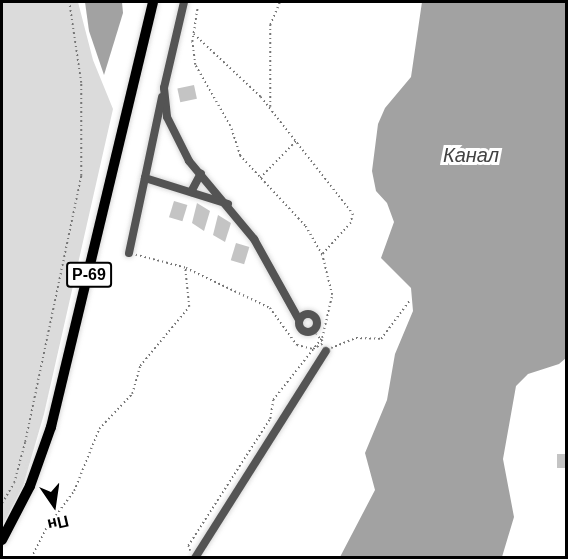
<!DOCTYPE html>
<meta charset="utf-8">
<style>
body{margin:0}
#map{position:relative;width:568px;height:559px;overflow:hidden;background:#fff;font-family:Arial,sans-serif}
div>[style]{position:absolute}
.green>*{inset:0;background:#dbdbdb}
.water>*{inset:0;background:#a2a2a2}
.building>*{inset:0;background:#c4c4c4;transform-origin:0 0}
.path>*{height:1.5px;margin-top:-0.75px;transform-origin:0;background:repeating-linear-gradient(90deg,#767676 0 1.5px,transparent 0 4.5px)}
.roads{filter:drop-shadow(0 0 2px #dbdbdb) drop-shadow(0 0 2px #dbdbdb)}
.minor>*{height:8px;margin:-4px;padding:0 4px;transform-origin:4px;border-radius:4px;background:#545454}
.minor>.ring{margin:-4px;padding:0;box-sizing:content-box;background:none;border:8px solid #545454;border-radius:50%}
.major>*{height:10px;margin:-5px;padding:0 5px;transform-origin:5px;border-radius:5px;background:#000}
span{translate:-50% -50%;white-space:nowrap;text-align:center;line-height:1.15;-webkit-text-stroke:6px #fff;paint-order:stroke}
.shield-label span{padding:2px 4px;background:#fff;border:2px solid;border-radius:4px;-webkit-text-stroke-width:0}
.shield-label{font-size:16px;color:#000;font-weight:700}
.water-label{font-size:20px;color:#434343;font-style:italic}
.frame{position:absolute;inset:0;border:3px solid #000;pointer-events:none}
.north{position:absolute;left:24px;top:475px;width:60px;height:60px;-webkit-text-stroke:4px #fff;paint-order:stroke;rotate:167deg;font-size:16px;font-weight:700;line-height:24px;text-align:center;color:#000}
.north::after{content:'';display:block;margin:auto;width:21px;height:27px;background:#000;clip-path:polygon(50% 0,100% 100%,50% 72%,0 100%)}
</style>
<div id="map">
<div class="green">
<div style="clip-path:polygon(2px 2px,78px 2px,93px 60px,113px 109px,44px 414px,23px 486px,2px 526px)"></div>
</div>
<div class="water">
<div style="clip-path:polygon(85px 2px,122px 2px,123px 13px,104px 75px,89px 31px)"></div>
<div style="clip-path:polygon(422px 2px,566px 2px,566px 358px,559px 364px,528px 374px,516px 386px,503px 459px,514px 517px,502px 557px,340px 557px,375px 490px,365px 453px,387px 400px,395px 354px,413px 311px,411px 288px,381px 258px,394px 222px,387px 203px,376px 191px,372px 171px,378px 124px,385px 108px,411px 77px)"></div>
</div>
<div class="building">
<div style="left:194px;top:85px;width:14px;height:17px;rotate:78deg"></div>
<div style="left:174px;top:201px;width:14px;height:17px;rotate:17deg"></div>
<div style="clip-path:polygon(197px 203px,210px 211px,204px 231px,192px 223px)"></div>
<div style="clip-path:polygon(218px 215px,231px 223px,225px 242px,213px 235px)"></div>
<div style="left:236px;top:243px;width:14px;height:18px;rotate:17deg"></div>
<div style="left:557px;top:454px;width:10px;height:14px"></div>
</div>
<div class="path">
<div style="left:194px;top:34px;width:92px;rotate:43.2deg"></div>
<div style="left:261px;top:97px;width:149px;rotate:51.8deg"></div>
<div style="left:353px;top:214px;width:9px;rotate:103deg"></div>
<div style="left:351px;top:223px;width:42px;rotate:132.1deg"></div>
<div style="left:270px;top:107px;width:82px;rotate:-90deg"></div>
<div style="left:270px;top:25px;width:25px;rotate:-67deg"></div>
<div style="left:260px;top:178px;width:52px;rotate:-45.8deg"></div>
<div style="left:186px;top:268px;width:93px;rotate:25.5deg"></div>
<div style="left:270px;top:308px;width:46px;rotate:53.9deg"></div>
<div style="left:297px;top:345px;width:16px;rotate:14deg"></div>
<div style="left:313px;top:349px;width:13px;rotate:-29deg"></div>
<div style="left:313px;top:330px;width:16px;rotate:50deg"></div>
<div style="left:331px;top:348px;width:27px;rotate:-22deg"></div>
<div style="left:356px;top:338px;width:25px;rotate:2deg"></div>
<div style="left:381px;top:339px;width:49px;rotate:-53.4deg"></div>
<div style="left:2px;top:503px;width:23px;rotate:-59deg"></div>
<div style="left:14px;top:483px;width:42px;rotate:-75deg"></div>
<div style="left:25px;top:442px;width:272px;rotate:-78.1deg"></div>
<div style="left:81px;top:176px;width:93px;rotate:-90deg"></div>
<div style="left:81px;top:83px;width:82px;rotate:-98.4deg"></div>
<div style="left:190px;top:551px;width:5px;rotate:-112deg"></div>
<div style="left:188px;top:546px;width:151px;rotate:-57.2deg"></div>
<div style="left:270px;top:419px;width:19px;rotate:-81deg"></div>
<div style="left:273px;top:400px;width:79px;rotate:-51.7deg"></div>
<div style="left:322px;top:338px;width:44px;rotate:-76.9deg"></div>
<div style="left:332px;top:295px;width:41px;rotate:-104deg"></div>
<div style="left:322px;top:255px;width:34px;rotate:-120deg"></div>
<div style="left:305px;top:226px;width:96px;rotate:-132.9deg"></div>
<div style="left:240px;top:156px;width:32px;rotate:-108deg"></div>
<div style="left:230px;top:126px;width:70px;rotate:-119.8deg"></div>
<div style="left:195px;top:65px;width:23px;rotate:-97deg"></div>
<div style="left:192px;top:42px;width:36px;rotate:-81deg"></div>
<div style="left:31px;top:558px;width:31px;rotate:-63deg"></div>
<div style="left:45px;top:530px;width:49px;rotate:-53.4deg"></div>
<div style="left:74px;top:491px;width:67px;rotate:-68deg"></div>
<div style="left:99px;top:429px;width:48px;rotate:-46.7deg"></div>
<div style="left:132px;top:394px;width:29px;rotate:-74deg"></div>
<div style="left:140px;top:366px;width:77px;rotate:-50.3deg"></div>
<div style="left:189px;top:307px;width:39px;rotate:-96deg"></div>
<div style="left:185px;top:268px;width:52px;rotate:-165.4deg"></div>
</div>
<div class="roads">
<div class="minor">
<div style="left:184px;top:2px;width:88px;rotate:103.1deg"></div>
<div style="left:164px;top:88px;width:29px;rotate:84deg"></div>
<div style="left:167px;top:117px;width:49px;rotate:63.4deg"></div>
<div style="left:189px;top:161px;width:102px;rotate:50.2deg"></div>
<div style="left:254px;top:239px;width:93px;rotate:60.9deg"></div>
<div style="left:162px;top:97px;width:83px;rotate:101.9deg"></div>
<div style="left:145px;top:178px;width:87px;rotate:17.4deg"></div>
<div style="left:191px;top:192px;width:21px;rotate:-62deg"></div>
<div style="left:129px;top:253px;width:77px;rotate:-78deg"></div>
<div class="ring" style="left:299px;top:314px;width:10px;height:10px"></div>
<div style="left:195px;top:558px;width:245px;rotate:-57.7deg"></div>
</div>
<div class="major">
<div style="left:2px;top:540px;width:61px;rotate:-62.6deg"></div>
<div style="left:30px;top:486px;width:63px;rotate:-70.4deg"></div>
<div style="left:51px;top:427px;width:437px;rotate:-76.5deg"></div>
</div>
</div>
<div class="shield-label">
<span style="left:89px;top:275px">Р-69</span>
</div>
<div class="water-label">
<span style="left:471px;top:155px">Канал</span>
</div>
<div class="frame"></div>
<div class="north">Пн</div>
</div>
